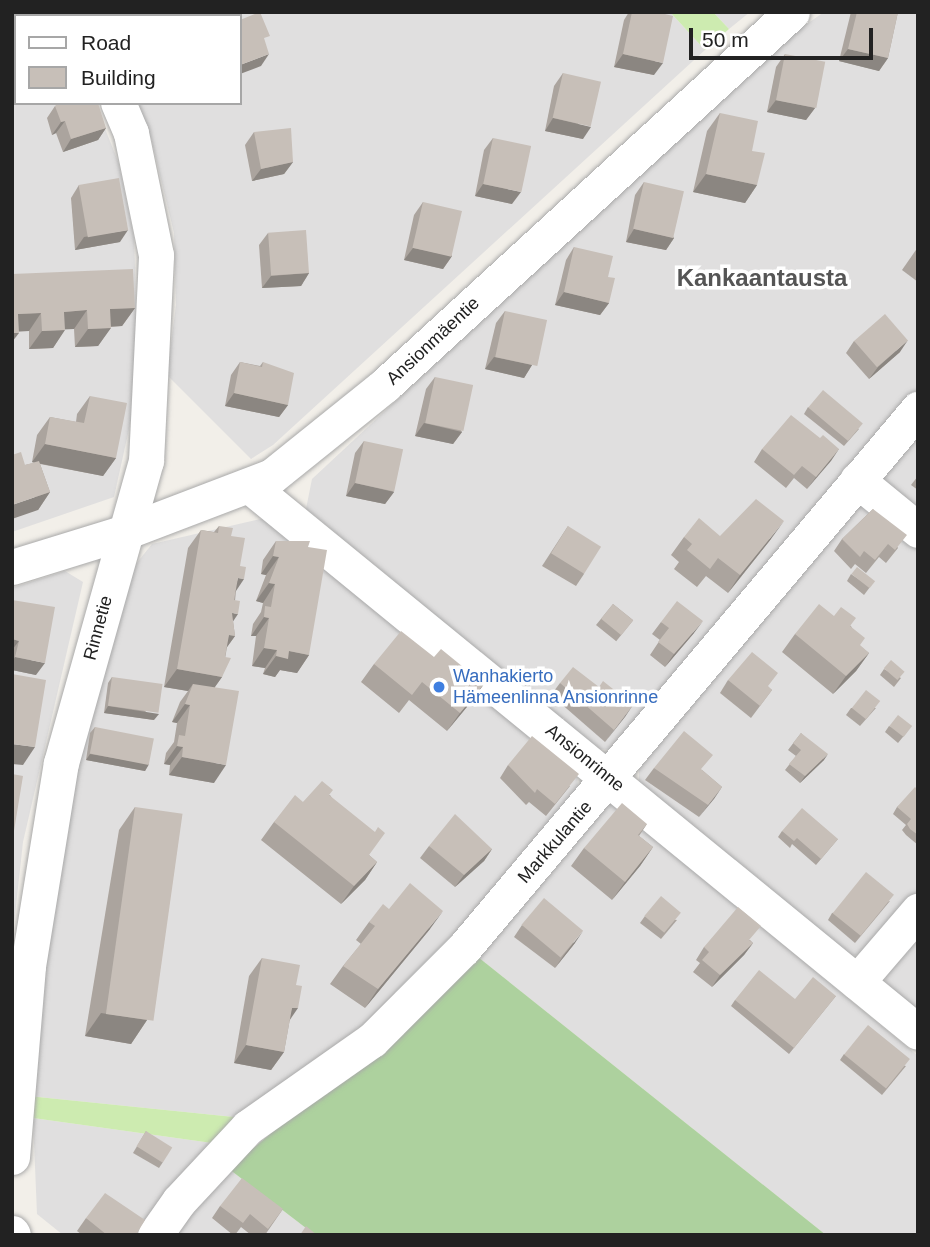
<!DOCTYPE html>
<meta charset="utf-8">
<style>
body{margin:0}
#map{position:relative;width:930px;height:1247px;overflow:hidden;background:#f2efe9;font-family:Arial,sans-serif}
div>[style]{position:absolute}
.residential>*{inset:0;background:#e0dfdf}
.grass>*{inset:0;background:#cdebb0}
.forest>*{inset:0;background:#add19e}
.roads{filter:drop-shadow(0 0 2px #a9a9a9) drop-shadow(0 0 2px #a9a9a9)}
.minor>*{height:35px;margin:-17.5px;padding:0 17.5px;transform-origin:17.5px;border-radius:17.5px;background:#fff}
.wall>*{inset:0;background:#aba49e;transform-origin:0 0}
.shaded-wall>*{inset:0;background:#8b8681}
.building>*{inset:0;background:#c7bfb8;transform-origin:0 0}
.dots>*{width:19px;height:19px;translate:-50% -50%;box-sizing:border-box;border:4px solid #fff;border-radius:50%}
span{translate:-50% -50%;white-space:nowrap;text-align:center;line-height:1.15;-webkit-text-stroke:7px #fff;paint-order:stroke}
.street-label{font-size:18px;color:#222}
.shop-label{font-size:18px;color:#366cbe}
.left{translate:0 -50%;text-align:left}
.district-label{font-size:24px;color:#555;font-weight:700}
.frame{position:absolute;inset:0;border:14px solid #222;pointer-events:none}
.legend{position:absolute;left:14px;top:14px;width:228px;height:91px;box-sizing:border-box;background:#fff;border:2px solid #a7a7a7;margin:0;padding:9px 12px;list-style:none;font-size:21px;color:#222}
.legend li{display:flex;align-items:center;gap:14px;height:35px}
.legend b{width:35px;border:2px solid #a7a7a7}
.scale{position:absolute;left:689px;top:28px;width:184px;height:32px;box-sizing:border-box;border:4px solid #222;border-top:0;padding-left:9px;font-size:21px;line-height:24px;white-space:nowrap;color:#222;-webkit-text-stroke:5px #fff;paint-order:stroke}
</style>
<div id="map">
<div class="residential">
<div style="clip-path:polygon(12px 12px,60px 16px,16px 16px,16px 103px,95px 103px,119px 164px,134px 237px,137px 338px,135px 402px,114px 497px,12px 532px)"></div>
<div style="clip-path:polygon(96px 12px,670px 12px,705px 50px,273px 445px,251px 459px,167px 375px,176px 305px,174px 233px,151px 138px,136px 103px,240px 103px,240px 16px)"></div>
<div style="clip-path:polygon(713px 12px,750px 12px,729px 29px)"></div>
<div style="clip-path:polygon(824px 12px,918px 12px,918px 389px,613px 750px,598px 749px,306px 509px,312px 479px,780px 43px)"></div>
<div style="clip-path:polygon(918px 433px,918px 516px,885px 488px,883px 473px)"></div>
<div style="clip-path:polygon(866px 502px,918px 545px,918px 890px,864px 954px,849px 956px,639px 784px,639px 769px,853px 503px)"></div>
<div style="clip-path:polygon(265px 518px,577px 772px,578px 790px,472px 917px,383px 1011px,234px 1117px,28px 1096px,67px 782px,136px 564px,152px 544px)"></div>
<div style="clip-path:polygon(65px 571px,83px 582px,23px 842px,12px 942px,12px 588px)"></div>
<div style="clip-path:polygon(599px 804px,613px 804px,918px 1056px,918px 1235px,826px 1235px,478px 957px)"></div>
<div style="clip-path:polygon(918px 936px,918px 1013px,885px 986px,886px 974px)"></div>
<div style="clip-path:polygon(33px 1118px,212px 1143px,143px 1235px,63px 1235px,37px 1214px)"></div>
<div style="clip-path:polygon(229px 1169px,315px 1235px,172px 1235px)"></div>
</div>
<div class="grass">
<div style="clip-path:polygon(670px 12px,713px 12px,729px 29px,705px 50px)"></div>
<div style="clip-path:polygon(28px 1096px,234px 1117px,212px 1143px,33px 1118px)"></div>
</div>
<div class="forest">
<div style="clip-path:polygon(478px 957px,826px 1235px,315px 1235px,229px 1169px)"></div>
</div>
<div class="roads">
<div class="minor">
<div style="left:79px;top:12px;width:4px;rotate:76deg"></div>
<div style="left:857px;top:480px;width:79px;rotate:39.3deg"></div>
<div style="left:251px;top:487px;width:861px;rotate:39.25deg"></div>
<div style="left:12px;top:567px;width:118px;rotate:-17.2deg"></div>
<div style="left:125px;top:532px;width:157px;rotate:-20.9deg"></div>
<div style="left:272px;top:476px;width:145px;rotate:-38.8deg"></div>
<div style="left:385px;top:385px;width:552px;rotate:-42.5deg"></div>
<div style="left:857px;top:982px;width:94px;rotate:-49.3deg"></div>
<div style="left:12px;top:1157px;width:192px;rotate:-85.2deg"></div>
<div style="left:28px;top:966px;width:206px;rotate:-80.8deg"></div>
<div style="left:61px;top:763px;width:314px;rotate:-74.3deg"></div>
<div style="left:146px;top:461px;width:206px;rotate:-87.2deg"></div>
<div style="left:156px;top:255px;width:125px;rotate:-101.6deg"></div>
<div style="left:131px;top:133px;width:33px;rotate:-113deg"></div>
<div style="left:12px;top:1233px;width:2px;rotate:63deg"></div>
<div style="left:155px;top:1235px;width:42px;rotate:-54.8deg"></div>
<div style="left:179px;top:1201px;width:101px;rotate:-47deg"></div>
<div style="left:248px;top:1127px;width:151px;rotate:-35.1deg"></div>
<div style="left:372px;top:1040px;width:130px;rotate:-45deg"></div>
<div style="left:464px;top:948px;width:705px;rotate:-49.89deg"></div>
</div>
</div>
<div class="wall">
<div style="clip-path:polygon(12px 12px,57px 12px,16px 16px,16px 42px,12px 43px)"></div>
<div style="clip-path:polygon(629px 12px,657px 12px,654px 75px,614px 67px,624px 20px)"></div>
<div style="clip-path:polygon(851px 12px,898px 12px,888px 58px,879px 71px,839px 61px)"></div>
<div style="clip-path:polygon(785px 54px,815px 108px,806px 120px,767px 112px,776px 67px)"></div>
<div style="clip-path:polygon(563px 73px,583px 139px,545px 131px,554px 86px)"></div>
<div style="clip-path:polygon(55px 106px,106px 128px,98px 140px,63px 152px,56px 133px,52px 135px,47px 118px)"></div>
<div style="clip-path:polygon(720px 113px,752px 151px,757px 185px,745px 203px,693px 192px,707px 131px)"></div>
<div style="clip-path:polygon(254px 132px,293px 162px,284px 174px,252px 181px,245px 145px)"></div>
<div style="clip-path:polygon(493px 138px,512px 204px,475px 196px,484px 150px)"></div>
<div style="clip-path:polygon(644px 182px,674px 238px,666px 250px,626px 242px,635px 195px)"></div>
<div style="clip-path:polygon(79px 185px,120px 242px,75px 250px,71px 198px)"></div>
<div style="clip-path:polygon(423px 202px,452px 256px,443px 269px,404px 260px,414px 215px)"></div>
<div style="clip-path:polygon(268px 233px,309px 273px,301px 286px,262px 288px,259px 245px)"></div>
<div style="clip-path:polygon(574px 247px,608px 277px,609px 303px,600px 315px,555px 305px,566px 260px)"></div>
<div style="clip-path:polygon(918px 247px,918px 282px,902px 270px)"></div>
<div style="clip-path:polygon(12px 274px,135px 308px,122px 326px,111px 327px,98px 346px,75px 347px,74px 329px,65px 329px,53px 348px,29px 349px,29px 331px,19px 331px)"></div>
<div style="clip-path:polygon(505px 311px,532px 365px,524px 378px,485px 369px,496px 323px)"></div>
<div style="clip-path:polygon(854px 341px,900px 352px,869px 379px,846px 353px)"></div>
<div style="clip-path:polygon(240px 362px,260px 366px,263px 362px,288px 405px,279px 417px,225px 406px,231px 375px)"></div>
<div style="clip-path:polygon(435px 377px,462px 432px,453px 444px,415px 436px,426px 389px)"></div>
<div style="clip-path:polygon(90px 396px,116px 458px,103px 476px,40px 464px,50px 492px,38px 510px,25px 465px,34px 463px,32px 462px,37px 435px,50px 417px,76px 422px,77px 414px)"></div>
<div style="clip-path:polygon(808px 407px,859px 429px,844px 446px,804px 414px)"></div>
<div style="clip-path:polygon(364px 441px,394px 492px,385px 504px,346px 496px,355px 453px)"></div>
<div style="clip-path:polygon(762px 449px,839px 449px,807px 489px,794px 478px,786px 488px,754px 462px)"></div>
<div style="clip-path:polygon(918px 476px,918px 490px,911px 485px)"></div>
<div style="clip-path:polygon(873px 509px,898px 548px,886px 563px,879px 557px,866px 573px,855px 564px,851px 569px,834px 551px,842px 539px)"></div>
<div style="clip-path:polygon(219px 526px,231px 536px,236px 591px,233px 621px,235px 636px,227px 647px,222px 677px,215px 687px,214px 783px,169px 775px,170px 765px,164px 764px,166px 753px,174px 742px,177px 723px,172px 722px,180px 702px,188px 691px,164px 687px,188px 548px,201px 530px,214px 532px)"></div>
<div style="clip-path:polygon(568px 526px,584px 574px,576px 586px,542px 566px)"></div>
<div style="clip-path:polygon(720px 536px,771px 539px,728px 593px,706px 576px,697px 587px,674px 569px,679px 562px,671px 555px,684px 537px)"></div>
<div style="clip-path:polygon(276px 541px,308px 547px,309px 655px,297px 673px,280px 670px,275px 677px,263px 674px,265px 668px,252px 666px,256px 636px,251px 636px,253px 624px,261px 612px,263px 603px,256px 601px,266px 575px,261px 574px,263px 560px)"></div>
<div style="clip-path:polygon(851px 574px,870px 587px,864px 595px,847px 581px)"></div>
<div style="clip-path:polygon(12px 600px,36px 675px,12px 670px)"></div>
<div style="left:613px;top:604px;width:26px;height:27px;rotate:39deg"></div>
<div style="clip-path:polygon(834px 616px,851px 626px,860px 646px,869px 653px,856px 671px,833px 694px,782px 652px,795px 634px)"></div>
<div style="clip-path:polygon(661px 622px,694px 633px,665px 667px,650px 655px,660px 640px,652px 634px)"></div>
<div style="clip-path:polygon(434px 657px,484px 684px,471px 702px,447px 731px,409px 700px,399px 713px,361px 682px,374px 664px)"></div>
<div style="clip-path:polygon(884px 669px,901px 678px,894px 687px,880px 675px)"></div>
<div style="clip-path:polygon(112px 677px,154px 720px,104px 713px,108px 683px)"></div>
<div style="clip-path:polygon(728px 680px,768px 687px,772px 690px,751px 718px,720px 693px)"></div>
<div style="clip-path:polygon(560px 683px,599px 687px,633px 705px,605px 742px,551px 695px)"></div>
<div style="clip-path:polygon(851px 708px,876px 708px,860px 726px,846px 715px)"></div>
<div style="clip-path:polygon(889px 726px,907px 732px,898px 743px,885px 732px)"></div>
<div style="clip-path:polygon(95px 727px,149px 764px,145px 771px,86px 760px,90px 733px)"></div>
<div style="clip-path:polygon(801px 733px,824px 760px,800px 783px,785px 770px,796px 756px,788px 750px)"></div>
<div style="clip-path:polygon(508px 765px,570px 786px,546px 816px,529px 802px,526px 805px,500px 778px)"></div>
<div style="clip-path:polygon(654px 768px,702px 770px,722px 787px,699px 817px,645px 780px)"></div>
<div style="clip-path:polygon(918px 790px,918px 845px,906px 835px,902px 830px,906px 825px,893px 814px,897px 807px)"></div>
<div style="clip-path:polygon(330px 795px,369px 855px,377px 862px,365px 880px,341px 904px,261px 840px,274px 822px,303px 802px)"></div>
<div style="clip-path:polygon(135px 807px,147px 1020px,131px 1044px,85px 1036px,119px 830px)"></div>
<div style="clip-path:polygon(647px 824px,639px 836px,653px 847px,640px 866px,612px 900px,571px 866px,584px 848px)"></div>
<div style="clip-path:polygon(782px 831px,838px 839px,816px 865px,792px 844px,790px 848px,778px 837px)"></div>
<div style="clip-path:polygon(429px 846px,492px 849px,484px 861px,455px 887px,420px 858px)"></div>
<div style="clip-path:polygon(890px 901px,855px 943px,828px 920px,832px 913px)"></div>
<div style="clip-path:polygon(389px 909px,430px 929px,365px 1008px,330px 984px,343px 966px,361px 944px,356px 940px,369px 922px)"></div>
<div style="clip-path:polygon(645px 916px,677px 920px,661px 939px,640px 923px)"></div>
<div style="clip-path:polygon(522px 925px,575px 943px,555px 968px,514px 937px)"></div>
<div style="clip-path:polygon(750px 940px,753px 943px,744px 955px,712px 987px,693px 972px,700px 963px,696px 960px,704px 947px)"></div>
<div style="clip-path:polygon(262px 958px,296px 985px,284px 1052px,271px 1070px,234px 1063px,249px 976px)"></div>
<div style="clip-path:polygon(836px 996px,789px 1054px,731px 1006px,735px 1000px,795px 999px)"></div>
<div style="clip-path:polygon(844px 1054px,906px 1066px,882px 1095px,840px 1060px)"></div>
<div style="clip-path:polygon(146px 1131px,163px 1162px,159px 1168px,133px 1153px)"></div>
<div style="clip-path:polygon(220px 1206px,283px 1209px,265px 1235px,251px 1235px,241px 1227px,235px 1235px,233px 1235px,212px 1218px)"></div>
<div style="clip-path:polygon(86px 1218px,136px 1235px,82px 1235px,77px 1231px)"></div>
</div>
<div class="shaded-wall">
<div style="clip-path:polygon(848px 49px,888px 58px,879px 71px,839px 61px)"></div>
<div style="clip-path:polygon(269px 54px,261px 66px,240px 74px,240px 65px)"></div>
<div style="clip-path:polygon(623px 54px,663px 63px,654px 75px,614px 67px)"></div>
<div style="clip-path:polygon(776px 100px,815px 108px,806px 120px,767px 112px)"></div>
<div style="clip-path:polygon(553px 118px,591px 127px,583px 139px,545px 131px)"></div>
<div style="clip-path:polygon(65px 121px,56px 133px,52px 135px,61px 122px)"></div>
<div style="clip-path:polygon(106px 128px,98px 140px,63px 152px,71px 139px)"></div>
<div style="clip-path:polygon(293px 162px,284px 174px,252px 181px,261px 169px)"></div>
<div style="clip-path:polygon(706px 174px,757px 185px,745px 203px,693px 192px)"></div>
<div style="clip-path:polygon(483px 184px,521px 192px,512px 204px,475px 196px)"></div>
<div style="clip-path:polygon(634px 229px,674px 238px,666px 250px,626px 242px)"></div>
<div style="clip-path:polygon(128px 230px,120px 242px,75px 250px,84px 237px)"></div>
<div style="clip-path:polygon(413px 248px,452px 256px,443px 269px,404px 260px)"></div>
<div style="clip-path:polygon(309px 273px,301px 286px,262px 288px,271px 276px)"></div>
<div style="clip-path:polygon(564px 292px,609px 303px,600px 315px,555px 305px)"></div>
<div style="clip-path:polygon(135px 308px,122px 326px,98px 327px,110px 309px)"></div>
<div style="clip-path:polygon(87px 310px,74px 329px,52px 330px,64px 312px)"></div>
<div style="clip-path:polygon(41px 313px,29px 331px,12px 332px,18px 314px)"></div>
<div style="clip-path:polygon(111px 328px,98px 346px,75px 347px,88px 329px)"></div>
<div style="clip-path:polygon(65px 330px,53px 348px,29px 349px,42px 331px)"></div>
<div style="clip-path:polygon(12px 333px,19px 333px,12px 342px)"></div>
<div style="clip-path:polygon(908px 340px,900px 352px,869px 379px,878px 367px)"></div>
<div style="clip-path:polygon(494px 357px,532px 365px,524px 378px,485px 369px)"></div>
<div style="clip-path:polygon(234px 393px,288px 405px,279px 417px,225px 406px)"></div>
<div style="clip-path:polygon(424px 423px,462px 432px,453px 444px,415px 436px)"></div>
<div style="clip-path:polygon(45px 444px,116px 458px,103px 476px,32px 462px)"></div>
<div style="clip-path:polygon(839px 449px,831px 461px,807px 489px,816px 477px)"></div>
<div style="clip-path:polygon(355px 483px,394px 492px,385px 504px,346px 496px)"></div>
<div style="clip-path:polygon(50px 492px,38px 510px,12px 519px,12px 505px)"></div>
<div style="clip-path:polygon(784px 521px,771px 539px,728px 593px,740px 575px)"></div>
<div style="clip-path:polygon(273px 556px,279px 557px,266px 575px,261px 574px)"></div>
<div style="clip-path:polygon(238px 578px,244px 579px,232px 597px)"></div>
<div style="clip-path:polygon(269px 583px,275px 584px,263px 603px,256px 601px)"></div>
<div style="clip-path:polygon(232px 613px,238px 614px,226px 632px)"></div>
<div style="clip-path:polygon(264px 617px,269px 618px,256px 636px,251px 636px)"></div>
<div style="clip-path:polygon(703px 621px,694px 633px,665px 667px,674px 654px)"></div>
<div style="clip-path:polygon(229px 635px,235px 636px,222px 654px)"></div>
<div style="clip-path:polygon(12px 639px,19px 641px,12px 650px)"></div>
<div style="clip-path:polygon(264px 648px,277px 650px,265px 668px,252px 666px)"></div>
<div style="clip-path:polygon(289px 651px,309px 655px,297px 673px,280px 670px,275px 677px,263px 674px,276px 656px)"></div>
<div style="clip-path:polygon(869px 653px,856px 671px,833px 694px,846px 676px)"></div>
<div style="clip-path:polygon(15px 657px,45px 663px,36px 675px,12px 670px,12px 662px)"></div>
<div style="clip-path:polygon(177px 669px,222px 677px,209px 695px,193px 684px,188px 691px,164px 687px)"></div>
<div style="clip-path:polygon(484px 684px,471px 702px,447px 731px,460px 713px)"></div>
<div style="clip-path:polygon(185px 704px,190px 705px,177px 723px,172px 722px)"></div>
<div style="clip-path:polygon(633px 705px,625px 717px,605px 742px,614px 730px)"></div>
<div style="clip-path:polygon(108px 706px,159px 714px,154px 720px,104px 713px)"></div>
<div style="clip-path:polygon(12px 744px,35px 747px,23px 765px,12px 764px)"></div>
<div style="clip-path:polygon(177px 746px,183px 747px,170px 765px,164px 764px)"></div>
<div style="clip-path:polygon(90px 754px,149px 764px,145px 771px,86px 760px)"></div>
<div style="clip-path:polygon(828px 754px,824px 760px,800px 783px,805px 776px)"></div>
<div style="clip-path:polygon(182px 757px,226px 765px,214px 783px,169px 775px)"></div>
<div style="clip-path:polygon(722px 787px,714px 799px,699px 817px,708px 805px)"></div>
<div style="clip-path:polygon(653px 847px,640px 866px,612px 900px,625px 882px)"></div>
<div style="clip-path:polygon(492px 849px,484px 861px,455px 887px,464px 875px)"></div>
<div style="clip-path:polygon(377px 862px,365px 880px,341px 904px,354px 886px)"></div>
<div style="clip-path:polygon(443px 911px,430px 929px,365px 1008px,378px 989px)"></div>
<div style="clip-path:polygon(583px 931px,575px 943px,555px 968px,564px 955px)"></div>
<div style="clip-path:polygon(753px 943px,744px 955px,712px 987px,720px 975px)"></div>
<div style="clip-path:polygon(292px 1008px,298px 1008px,285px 1027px)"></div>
<div style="clip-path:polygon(101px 1013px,147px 1020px,131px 1044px,85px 1036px)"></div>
<div style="clip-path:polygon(246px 1045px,284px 1052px,271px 1070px,234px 1063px)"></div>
</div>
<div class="building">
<div style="clip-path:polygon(21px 12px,57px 12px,58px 16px,16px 16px,21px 13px)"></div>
<div style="clip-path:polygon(260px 12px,270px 36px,264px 38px,269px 54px,240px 65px,240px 20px)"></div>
<div style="clip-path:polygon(632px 12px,657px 12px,673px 16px,663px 63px,623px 54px)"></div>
<div style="clip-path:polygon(857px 12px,898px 12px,888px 58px,848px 49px)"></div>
<div style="left:785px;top:54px;width:41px;height:47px;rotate:11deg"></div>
<div style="left:563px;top:73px;width:39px;height:46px;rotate:13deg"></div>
<div style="clip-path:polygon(58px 103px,98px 103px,106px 128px,71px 139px,65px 121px,61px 122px,55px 106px)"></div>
<div style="clip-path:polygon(720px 113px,758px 121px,752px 151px,765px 153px,757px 185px,706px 174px)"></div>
<div style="clip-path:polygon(291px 128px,293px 162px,261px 169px,254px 132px)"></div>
<div style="left:493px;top:138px;width:39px;height:47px;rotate:12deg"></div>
<div style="left:119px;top:178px;width:53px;height:41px;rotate:80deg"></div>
<div style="left:644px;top:182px;width:41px;height:48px;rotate:13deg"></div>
<div style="left:423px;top:202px;width:40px;height:47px;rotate:13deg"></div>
<div style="left:306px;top:230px;width:43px;height:38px;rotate:86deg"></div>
<div style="clip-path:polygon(574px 247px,613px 256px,608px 277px,615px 278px,609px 303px,564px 292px)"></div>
<div style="clip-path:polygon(133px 269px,135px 308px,110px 309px,111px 328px,88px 329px,87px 310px,64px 312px,65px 330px,42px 331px,41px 313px,18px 314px,19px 333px,12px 333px,12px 274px)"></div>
<div style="left:505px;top:311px;width:43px;height:47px;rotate:12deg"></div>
<div style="left:885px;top:314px;width:35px;height:41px;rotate:49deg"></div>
<div style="clip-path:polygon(240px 362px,262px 367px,263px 362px,294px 373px,288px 405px,234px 393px)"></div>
<div style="left:435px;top:377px;width:39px;height:47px;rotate:12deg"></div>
<div style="left:823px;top:390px;width:52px;height:23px;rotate:40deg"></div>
<div style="clip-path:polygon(90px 396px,127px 403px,116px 458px,45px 444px,50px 417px,84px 423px)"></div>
<div style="clip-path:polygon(791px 415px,820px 438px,823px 435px,839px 449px,816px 477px,802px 466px,794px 475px,762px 449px)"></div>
<div style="left:364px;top:441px;width:40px;height:43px;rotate:12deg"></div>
<div style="clip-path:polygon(21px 452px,25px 465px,39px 461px,50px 492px,12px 505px,12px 455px)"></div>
<div style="clip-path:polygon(756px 499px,784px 521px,740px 575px,718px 558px,710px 569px,687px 550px,692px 544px,684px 537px,699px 518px,720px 536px)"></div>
<div style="clip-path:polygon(873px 509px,907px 535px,895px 550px,888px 544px,875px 560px,864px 551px,860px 557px,842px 539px)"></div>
<div style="clip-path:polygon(219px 526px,233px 528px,231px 536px,245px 538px,240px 566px,246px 567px,244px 579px,238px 578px,234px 600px,240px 601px,238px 614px,232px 613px,235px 636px,229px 635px,225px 657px,231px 658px,222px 677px,177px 669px,201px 530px,218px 533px)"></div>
<div style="left:568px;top:526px;width:39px;height:32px;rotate:32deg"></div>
<div style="clip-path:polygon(276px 541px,310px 541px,308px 547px,327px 550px,309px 655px,289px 651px,288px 659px,276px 656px,277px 650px,264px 648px,269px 618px,264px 617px,265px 606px,271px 607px,275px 584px,269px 583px,279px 557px,273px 556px)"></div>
<div style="left:857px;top:567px;width:23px;height:9px;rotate:38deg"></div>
<div style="clip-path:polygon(12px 600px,55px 607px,45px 663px,15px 657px,19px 641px,12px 639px)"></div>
<div style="clip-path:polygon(677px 601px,703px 621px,674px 654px,658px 642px,669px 628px,661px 622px)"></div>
<div style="left:613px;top:604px;width:26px;height:19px;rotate:39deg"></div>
<div style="clip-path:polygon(819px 604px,834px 616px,841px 607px,856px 618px,850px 626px,865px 638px,860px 645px,869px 653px,846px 676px,795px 634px)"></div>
<div style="clip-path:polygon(401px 631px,434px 657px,441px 649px,484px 684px,460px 713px,422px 682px,412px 695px,374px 664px)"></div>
<div style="clip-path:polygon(752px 652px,778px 673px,768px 686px,772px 690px,760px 706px,728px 680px)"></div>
<div style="left:891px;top:660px;width:18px;height:11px;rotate:41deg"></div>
<div style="clip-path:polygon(573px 667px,599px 687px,603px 681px,633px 705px,614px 730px,560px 683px)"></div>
<div style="clip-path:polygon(12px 674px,46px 680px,35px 747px,12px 744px)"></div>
<div style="left:112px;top:677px;width:51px;height:29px;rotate:8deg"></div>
<div style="clip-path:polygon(193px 684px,239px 691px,226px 765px,182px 757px,183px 747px,177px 746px,179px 735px,185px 736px,190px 705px,185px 704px)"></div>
<div style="left:866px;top:690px;width:18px;height:23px;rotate:38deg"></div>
<div style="left:898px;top:715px;width:18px;height:14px;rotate:38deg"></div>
<div style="left:95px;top:727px;width:60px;height:27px;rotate:11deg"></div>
<div style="clip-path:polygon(684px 731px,713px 755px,701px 769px,722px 787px,708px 805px,654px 768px)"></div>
<div style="clip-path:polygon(801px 733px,828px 754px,805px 776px,789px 764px,801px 750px,793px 743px)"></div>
<div style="clip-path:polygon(532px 736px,579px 774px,555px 804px,537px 789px,535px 793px,508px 765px)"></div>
<div style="clip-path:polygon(12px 774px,23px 776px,13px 837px,12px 837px)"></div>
<div style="clip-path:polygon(322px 781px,333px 790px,329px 795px,375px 832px,378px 827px,385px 833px,369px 855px,377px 862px,354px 886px,274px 822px,295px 795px,303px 802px)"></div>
<div style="clip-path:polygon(915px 787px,918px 790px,918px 835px,910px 829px,907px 824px,911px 819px,897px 807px)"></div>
<div style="clip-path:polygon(622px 803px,647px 824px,638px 835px,653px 847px,625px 882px,584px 848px)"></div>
<div style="left:135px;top:807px;width:48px;height:209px;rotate:8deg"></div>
<div style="clip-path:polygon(802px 808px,838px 839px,821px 859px,797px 838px,794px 841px,782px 831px)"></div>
<div style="clip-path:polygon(455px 814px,492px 849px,464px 875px,429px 846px)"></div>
<div style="left:866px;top:872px;width:36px;height:53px;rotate:39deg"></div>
<div style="clip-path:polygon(410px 883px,443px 911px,378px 989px,343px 966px,375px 926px,369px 922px,383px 904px,389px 909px)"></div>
<div style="left:661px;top:896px;width:26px;height:26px;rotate:40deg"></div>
<div style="left:544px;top:898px;width:51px;height:35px;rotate:40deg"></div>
<div style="clip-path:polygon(738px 907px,761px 926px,749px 940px,753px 943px,720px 975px,702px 960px,709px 952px,704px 947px)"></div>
<div style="clip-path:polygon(262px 958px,300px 965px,296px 985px,302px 986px,298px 1008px,292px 1008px,284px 1052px,246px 1045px)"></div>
<div style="clip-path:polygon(759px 970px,795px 999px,813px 977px,836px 996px,794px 1048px,735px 1000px)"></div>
<div style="left:868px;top:1025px;width:54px;height:38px;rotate:39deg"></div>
<div style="left:146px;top:1131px;width:31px;height:18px;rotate:32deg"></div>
<div style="clip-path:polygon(242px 1178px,283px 1209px,268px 1229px,250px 1214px,243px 1223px,220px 1206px)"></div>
<div style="clip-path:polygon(105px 1193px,145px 1220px,136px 1235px,107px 1235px,86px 1218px)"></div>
<div style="clip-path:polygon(306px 1226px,317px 1235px,300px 1235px)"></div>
</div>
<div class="dots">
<div style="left:439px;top:687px;background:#3f7fe0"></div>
</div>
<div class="street-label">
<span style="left:433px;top:341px;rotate:-43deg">Ansionmäentie</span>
<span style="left:98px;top:628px;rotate:-75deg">Rinnetie</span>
<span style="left:585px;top:758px;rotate:39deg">Ansionrinne</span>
<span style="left:555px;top:842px;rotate:-49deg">Markkulantie</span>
</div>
<div class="shop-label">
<span class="left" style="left:453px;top:687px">Wanhakierto<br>Hämeenlinna Ansionrinne</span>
</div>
<div class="district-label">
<span style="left:762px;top:278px">Kankaantausta</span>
</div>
<div class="frame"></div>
<ul class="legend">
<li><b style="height:9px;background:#fff"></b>Road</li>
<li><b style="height:19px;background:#c7bfb8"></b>Building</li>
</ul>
<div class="scale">50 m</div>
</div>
